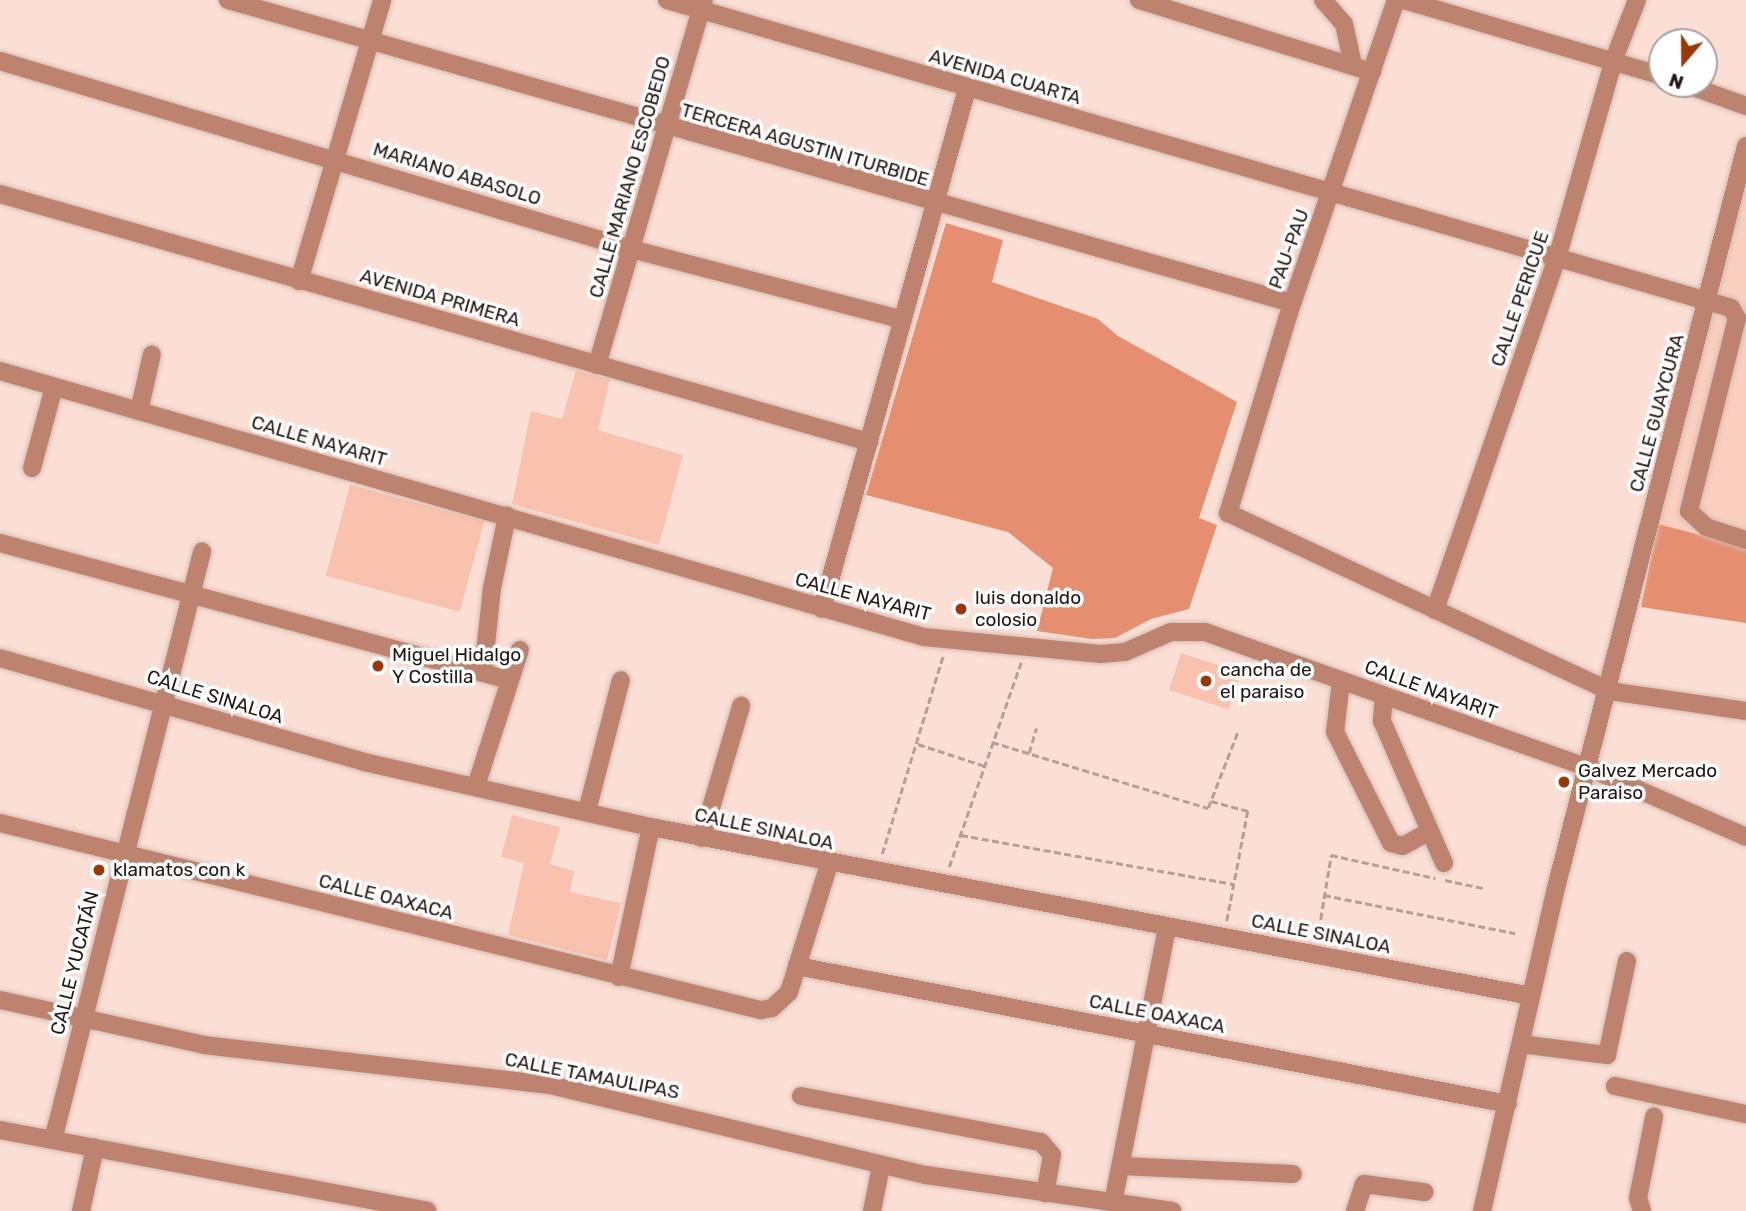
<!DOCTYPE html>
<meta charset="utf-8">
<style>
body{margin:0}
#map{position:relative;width:1746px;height:1211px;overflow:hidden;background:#fbdfd5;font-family:Rubik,sans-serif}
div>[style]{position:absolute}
.built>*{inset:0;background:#f9cfbf}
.green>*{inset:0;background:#f8c2af;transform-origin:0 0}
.forest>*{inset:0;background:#e58f70}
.path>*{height:2.5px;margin-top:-1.25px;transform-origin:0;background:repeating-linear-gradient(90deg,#b69f97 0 7px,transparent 0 10.5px)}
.roads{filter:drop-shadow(0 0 2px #d4bbb2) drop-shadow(0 0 2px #d4bbb2)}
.minor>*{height:18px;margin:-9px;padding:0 9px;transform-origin:9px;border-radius:9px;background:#bd836e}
.dots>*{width:19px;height:19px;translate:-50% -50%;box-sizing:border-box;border:4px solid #fff;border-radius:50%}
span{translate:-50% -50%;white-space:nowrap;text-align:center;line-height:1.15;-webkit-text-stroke:7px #fff;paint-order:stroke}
.street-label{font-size:19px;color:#221612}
.poi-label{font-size:19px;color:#221612}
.left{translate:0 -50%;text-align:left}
.north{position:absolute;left:1648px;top:28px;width:70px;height:70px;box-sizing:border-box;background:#fff;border:2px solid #a7a2a0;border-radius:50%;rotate:200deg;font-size:19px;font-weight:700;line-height:28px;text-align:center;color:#221612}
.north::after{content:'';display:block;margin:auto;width:24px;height:32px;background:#9c3706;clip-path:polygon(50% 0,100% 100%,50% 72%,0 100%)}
</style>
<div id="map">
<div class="built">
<div style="clip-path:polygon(1746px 170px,1746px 547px,1658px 524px)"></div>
</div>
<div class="green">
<div style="clip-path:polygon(576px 370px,610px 379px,598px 430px,683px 455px,659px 545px,512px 504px,531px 411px,562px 419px)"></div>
<div style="left:350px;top:485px;width:139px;height:94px;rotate:15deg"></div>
<div style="left:1181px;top:653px;width:63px;height:39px;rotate:18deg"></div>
<div style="clip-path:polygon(512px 815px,560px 827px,550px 864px,574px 871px,570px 892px,621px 903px,607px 960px,508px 935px,524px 863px,501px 857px)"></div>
</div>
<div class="forest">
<div style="clip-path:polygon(946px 223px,1003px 240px,992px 282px,1098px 319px,1118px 336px,1237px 402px,1199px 518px,1217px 525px,1189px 609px,1151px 619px,1115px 638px,1092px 639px,1037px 631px,1053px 568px,1008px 532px,866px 495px)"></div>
<div style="clip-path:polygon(1658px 524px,1746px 547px,1746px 623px,1641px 607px)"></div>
</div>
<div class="path">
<div style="left:992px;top:742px;width:226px;rotate:17deg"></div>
<div style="left:1208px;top:808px;width:83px;rotate:-68.7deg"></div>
<div style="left:918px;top:744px;width:71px;rotate:18.2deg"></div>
<div style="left:1029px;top:753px;width:26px;rotate:-74deg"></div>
<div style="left:1211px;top:801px;width:38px;rotate:15deg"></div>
<div style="left:1248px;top:811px;width:112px;rotate:100.8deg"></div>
<div style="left:961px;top:835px;width:277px;rotate:10.2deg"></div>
<div style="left:882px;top:854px;width:207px;rotate:-72.9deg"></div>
<div style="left:949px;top:867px;width:217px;rotate:-70.6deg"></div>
<div style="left:1445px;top:880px;width:39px;rotate:12deg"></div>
<div style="left:1324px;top:895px;width:195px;rotate:11.3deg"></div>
<div style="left:1317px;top:940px;width:86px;rotate:-80.6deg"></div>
<div style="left:1331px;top:855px;width:107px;rotate:12.5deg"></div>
</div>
<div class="roads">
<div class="minor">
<div style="left:228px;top:0;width:1106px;rotate:15.9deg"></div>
<div style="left:667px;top:0;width:1108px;rotate:16.14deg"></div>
<div style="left:1731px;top:308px;width:12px;rotate:59deg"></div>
<div style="left:1737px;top:318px;width:199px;rotate:104deg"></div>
<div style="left:1689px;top:511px;width:23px;rotate:43deg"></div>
<div style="left:1706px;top:527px;width:42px;rotate:18deg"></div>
<div style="left:1139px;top:0;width:244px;rotate:17.2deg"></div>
<div style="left:1323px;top:0;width:32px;rotate:49deg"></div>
<div style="left:1344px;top:24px;width:42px;rotate:77.6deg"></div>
<div style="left:1396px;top:0;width:320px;rotate:108.9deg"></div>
<div style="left:1292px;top:303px;width:220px;rotate:106.9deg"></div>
<div style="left:1228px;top:513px;width:421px;rotate:25deg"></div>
<div style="left:1609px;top:691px;width:138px;rotate:8.3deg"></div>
<div style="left:1404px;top:0;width:269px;rotate:16.4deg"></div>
<div style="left:0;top:61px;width:658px;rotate:16.59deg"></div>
<div style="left:631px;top:249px;width:281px;rotate:14.6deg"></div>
<div style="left:1685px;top:84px;width:65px;rotate:19.8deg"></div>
<div style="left:0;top:194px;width:904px;rotate:15.93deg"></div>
<div style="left:299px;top:281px;width:293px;rotate:-73.5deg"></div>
<div style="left:597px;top:365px;width:380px;rotate:-73.7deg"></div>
<div style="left:0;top:371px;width:962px;rotate:16.06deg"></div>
<div style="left:924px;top:637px;width:178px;rotate:5.5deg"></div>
<div style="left:1101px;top:654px;width:24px;rotate:-5deg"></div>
<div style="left:1125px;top:652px;width:50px;rotate:-23.5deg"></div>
<div style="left:1171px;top:632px;width:34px"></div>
<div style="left:1205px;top:632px;width:407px;rotate:19.5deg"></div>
<div style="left:1589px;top:768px;width:171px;rotate:23.7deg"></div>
<div style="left:139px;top:411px;width:58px;rotate:-77.2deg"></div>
<div style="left:32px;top:468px;width:84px;rotate:-74.8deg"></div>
<div style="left:0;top:543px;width:527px;rotate:15.06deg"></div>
<div style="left:822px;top:609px;width:540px;rotate:-74.42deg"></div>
<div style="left:1435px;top:610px;width:373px;rotate:-70.9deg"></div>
<div style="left:1557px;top:258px;width:207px;rotate:-74deg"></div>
<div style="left:1614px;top:59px;width:63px;rotate:-68.7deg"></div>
<div style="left:0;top:658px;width:379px;rotate:15.9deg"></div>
<div style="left:364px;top:762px;width:294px;rotate:12.8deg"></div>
<div style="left:651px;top:827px;width:896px;rotate:10.87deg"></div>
<div style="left:483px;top:673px;width:85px;rotate:-84deg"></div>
<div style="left:492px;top:588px;width:74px;rotate:-78.2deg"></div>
<div style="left:1341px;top:681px;width:51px;rotate:96.7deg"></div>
<div style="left:1335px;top:732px;width:124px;rotate:63.2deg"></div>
<div style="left:1391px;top:843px;width:12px;rotate:14deg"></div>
<div style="left:1403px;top:846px;width:31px;rotate:-29deg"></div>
<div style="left:1384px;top:696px;width:25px;rotate:95deg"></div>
<div style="left:1382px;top:721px;width:155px;rotate:66.4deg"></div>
<div style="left:476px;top:786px;width:143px;rotate:-72.1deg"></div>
<div style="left:587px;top:811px;width:135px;rotate:-75.5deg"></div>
<div style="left:0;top:823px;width:784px;rotate:13.81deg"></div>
<div style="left:761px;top:1010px;width:11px;rotate:-10deg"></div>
<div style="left:772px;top:1008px;width:23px;rotate:-43deg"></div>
<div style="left:789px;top:992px;width:134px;rotate:-72.6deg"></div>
<div style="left:702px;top:838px;width:138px;rotate:-73.5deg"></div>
<div style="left:797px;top:966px;width:724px;rotate:10.98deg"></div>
<div style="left:619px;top:977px;width:153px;rotate:-78deg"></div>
<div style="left:0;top:1000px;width:209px;rotate:12.4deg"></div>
<div style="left:204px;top:1045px;width:348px;rotate:6.6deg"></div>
<div style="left:550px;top:1085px;width:387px;rotate:13.5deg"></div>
<div style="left:926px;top:1175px;width:249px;rotate:8.3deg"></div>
<div style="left:1521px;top:1044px;width:87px;rotate:7.3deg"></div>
<div style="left:1607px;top:1055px;width:96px;rotate:-78deg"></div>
<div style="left:1615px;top:1086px;width:134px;rotate:12.1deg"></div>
<div style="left:801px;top:1096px;width:244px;rotate:10.9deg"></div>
<div style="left:1041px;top:1142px;width:17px;rotate:50deg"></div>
<div style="left:1052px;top:1155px;width:39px;rotate:100deg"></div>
<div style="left:0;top:1130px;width:435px;rotate:10.7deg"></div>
<div style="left:53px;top:1140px;width:607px;rotate:-75.78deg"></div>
<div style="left:1121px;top:1166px;width:172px;rotate:2.7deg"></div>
<div style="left:1113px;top:1203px;width:281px;rotate:-78.9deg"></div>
<div style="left:81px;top:1211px;width:65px;rotate:-77.5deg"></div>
<div style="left:872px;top:1211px;width:46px;rotate:-78.7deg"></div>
<div style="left:1355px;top:1211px;width:28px;rotate:-72deg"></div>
<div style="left:1364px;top:1184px;width:61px;rotate:7.6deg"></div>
<div style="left:1482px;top:1211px;width:331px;rotate:-77.1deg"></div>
<div style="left:1556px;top:888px;width:766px;rotate:-75.64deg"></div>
<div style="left:1642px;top:1211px;width:14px;rotate:-107deg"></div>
<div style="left:1638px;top:1198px;width:83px;rotate:-78.8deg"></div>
</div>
</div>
<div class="dots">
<div style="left:961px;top:609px;background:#9c3706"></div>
<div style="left:378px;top:666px;background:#9c3706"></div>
<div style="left:1206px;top:681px;background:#9c3706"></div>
<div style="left:1564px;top:782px;background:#9c3706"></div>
<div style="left:99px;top:870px;background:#9c3706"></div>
</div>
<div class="street-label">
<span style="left:1005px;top:77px;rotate:16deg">AVENIDA CUARTA</span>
<span style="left:805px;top:145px;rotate:16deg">TERCERA AGUSTIN ITURBIDE</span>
<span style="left:457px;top:174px;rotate:17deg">MARIANO ABASOLO</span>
<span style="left:630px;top:177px;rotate:-74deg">CALLE MARIANO ESCOBEDO</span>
<span style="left:1289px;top:249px;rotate:-70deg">PAU-PAU</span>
<span style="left:440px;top:298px;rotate:16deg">AVENIDA PRIMERA</span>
<span style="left:1520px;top:299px;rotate:-71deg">CALLE PERICUE</span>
<span style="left:1657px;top:413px;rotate:-75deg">CALLE GUAYCURA</span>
<span style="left:319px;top:441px;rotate:16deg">CALLE NAYARIT</span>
<span style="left:863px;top:597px;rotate:15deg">CALLE NAYARIT</span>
<span style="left:1431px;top:690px;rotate:20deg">CALLE NAYARIT</span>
<span style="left:215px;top:697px;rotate:17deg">CALLE SINALOA</span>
<span style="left:764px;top:829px;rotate:12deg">CALLE SINALOA</span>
<span style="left:386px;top:897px;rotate:14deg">CALLE OAXACA</span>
<span style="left:1321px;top:934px;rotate:11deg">CALLE SINALOA</span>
<span style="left:75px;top:963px;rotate:-76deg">CALLE YUCATÁN</span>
<span style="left:1157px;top:1014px;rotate:11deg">CALLE OAXACA</span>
<span style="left:592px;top:1076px;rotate:11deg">CALLE TAMAULIPAS</span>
</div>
<div class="poi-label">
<span class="left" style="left:975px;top:609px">luis donaldo<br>colosio</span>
<span class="left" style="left:392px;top:666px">Miguel Hidalgo<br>Y Costilla</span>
<span class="left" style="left:1220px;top:681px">cancha de<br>el paraiso</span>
<span class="left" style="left:1578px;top:782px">Galvez Mercado<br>Paraiso</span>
<span class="left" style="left:113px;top:870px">klamatos con k</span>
</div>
<div class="north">N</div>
</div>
